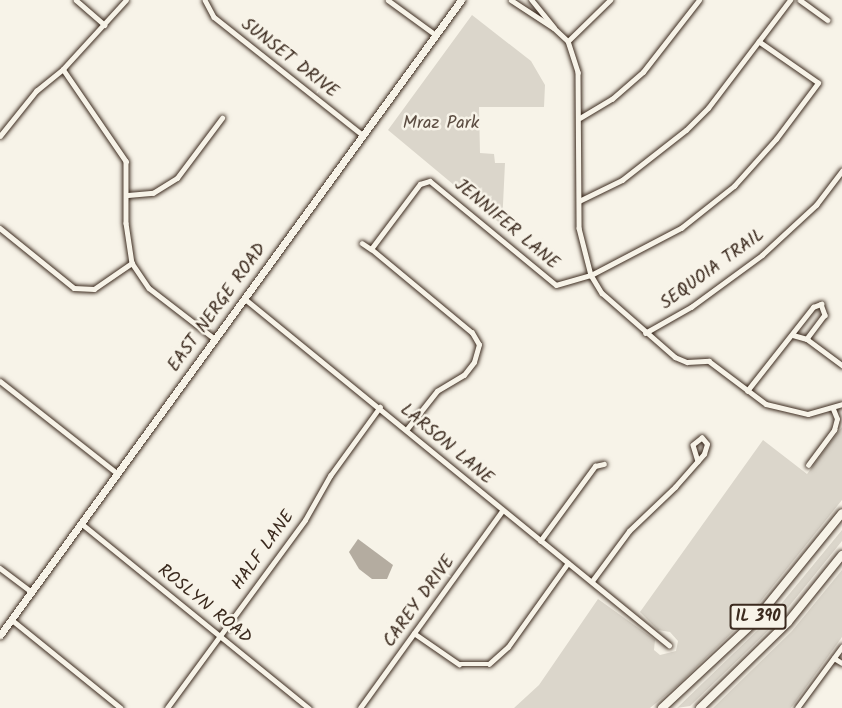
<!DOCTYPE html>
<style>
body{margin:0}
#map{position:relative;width:842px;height:708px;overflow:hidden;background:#f7f3e8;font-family:Kalam,sans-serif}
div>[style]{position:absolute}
.green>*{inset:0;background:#dbd6cb}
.water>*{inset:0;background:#b4aca0}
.roads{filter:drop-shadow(0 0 2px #3b2a1e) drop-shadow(0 0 2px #3b2a1e)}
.street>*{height:4.5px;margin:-2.25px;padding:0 2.25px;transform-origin:2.25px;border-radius:2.25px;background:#f7f3e8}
.secondary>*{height:7px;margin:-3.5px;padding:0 3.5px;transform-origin:3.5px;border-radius:3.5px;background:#f7f3e8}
.highway>*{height:8px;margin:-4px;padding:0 4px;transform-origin:4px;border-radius:4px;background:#f7f3e8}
span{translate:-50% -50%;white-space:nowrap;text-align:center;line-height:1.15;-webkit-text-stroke:5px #f7f3e8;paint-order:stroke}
.shield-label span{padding:2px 4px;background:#f7f3e8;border:2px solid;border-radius:4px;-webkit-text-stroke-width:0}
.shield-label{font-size:16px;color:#3b2a1e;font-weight:700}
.street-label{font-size:18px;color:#3b2a1e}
.park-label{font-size:18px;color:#5b4c41}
</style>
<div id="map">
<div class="green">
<div style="clip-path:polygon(472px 15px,531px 61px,545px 85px,544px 107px,479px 107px,480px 153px,494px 154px,495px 163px,505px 163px,502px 225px,388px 130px)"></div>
<div style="clip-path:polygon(842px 427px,842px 500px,749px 616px,678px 685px,650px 708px,514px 708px,539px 685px,598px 599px,655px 640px,654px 650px,660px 655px,676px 651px,678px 641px,670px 632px,658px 630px,640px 612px,763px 440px,807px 474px)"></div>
<div style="clip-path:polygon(842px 530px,842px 541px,773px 626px,690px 706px,677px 708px,767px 621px)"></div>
<div style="clip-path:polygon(842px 570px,842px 637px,791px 708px,713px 708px,792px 631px)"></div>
</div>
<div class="water">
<div style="clip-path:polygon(358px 539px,393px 565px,387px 579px,372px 579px,359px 569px,349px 552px)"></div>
</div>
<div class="roads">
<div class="street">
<div style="left:76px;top:0;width:38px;rotate:41deg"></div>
<div style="left:205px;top:0;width:19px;rotate:62deg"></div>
<div style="left:214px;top:17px;width:190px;rotate:38.4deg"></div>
<div style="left:388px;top:0;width:59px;rotate:36.1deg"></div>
<div style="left:511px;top:0;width:51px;rotate:33.1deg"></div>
<div style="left:554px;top:28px;width:36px;rotate:-129deg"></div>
<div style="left:800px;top:0;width:34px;rotate:36deg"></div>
<div style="left:554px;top:28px;width:19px;rotate:43deg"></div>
<div style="left:568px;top:41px;width:33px;rotate:72deg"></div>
<div style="left:578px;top:72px;width:156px;rotate:89.6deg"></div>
<div style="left:579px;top:228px;width:49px;rotate:75.7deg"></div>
<div style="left:591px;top:275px;width:21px;rotate:59deg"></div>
<div style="left:602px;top:293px;width:97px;rotate:41.2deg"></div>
<div style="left:675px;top:357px;width:13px;rotate:23deg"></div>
<div style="left:687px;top:362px;width:22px;rotate:-3deg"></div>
<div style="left:709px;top:361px;width:71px;rotate:37deg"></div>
<div style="left:766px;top:404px;width:43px;rotate:13.4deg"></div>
<div style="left:808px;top:414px;width:35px;rotate:-16deg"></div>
<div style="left:568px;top:41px;width:59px;rotate:-44.3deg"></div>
<div style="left:63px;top:69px;width:112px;rotate:55.6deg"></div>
<div style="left:126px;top:161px;width:62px;rotate:90deg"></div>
<div style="left:126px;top:223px;width:40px;rotate:81.5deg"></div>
<div style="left:132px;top:263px;width:30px;rotate:56deg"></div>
<div style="left:149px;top:288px;width:83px;rotate:37.7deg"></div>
<div style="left:580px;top:118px;width:37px;rotate:-31deg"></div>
<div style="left:612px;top:99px;width:41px;rotate:-41.1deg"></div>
<div style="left:643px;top:72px;width:91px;rotate:-52.1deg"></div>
<div style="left:0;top:136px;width:58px;rotate:-51.3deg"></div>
<div style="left:36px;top:91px;width:35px;rotate:-39deg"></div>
<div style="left:63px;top:69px;width:93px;rotate:-47.6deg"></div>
<div style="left:128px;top:195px;width:25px;rotate:-5deg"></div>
<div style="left:153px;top:193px;width:28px;rotate:-32deg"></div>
<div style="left:177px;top:178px;width:75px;rotate:-53.1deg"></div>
<div style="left:579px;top:201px;width:48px;rotate:-26deg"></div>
<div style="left:622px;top:180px;width:81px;rotate:-38deg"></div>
<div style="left:686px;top:130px;width:31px;rotate:-45deg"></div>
<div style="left:708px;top:108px;width:136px;rotate:-52.8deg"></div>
<div style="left:0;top:228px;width:95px;rotate:39deg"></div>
<div style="left:74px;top:288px;width:20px;rotate:3deg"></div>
<div style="left:94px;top:289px;width:46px;rotate:-34.4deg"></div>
<div style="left:362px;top:243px;width:11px;rotate:34deg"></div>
<div style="left:244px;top:298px;width:549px;rotate:39.23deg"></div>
<div style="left:645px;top:333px;width:53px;rotate:-29.5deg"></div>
<div style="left:691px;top:307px;width:88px;rotate:-36.2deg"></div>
<div style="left:762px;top:255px;width:74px;rotate:-42.8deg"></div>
<div style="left:816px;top:205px;width:43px;rotate:-52.6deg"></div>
<div style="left:793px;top:335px;width:15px;rotate:16deg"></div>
<div style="left:807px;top:339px;width:44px;rotate:36.6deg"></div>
<div style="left:0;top:381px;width:149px;rotate:38.2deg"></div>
<div style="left:747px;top:391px;width:107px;rotate:-51.8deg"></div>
<div style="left:813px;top:307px;width:9px;rotate:-21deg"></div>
<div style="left:821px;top:304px;width:12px;rotate:70deg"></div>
<div style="left:825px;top:315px;width:30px;rotate:127deg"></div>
<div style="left:407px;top:429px;width:48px;rotate:-51.7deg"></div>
<div style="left:437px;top:391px;width:31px;rotate:-31deg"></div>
<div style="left:464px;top:375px;width:16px;rotate:-52deg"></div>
<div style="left:474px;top:362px;width:18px;rotate:-74deg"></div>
<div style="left:479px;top:345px;width:14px;rotate:-120deg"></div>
<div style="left:472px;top:333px;width:131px;rotate:-140.3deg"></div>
<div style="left:371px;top:249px;width:81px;rotate:-53deg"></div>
<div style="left:420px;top:184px;width:10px;rotate:-17deg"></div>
<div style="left:430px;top:181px;width:163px;rotate:39.5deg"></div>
<div style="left:556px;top:285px;width:36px;rotate:-16deg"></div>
<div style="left:591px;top:275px;width:102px;rotate:-27.6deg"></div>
<div style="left:681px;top:228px;width:68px;rotate:-38.4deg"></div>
<div style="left:734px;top:186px;width:63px;rotate:-48.2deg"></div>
<div style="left:776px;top:139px;width:70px;rotate:-53.1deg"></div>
<div style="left:818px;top:83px;width:72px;rotate:-145.2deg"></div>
<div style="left:808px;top:465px;width:44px;rotate:-53.4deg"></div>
<div style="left:834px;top:430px;width:11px;rotate:-75deg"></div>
<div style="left:837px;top:419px;width:11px;rotate:-112deg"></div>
<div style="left:81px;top:523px;width:294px;rotate:39.1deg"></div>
<div style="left:540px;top:541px;width:93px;rotate:-53.7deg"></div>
<div style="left:595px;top:466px;width:9px;rotate:-13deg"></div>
<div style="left:0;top:568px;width:39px;rotate:37deg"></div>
<div style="left:592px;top:581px;width:62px;rotate:-53.5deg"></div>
<div style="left:629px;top:531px;width:64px;rotate:-43.7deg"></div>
<div style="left:675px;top:487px;width:44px;rotate:-48.7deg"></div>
<div style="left:704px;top:454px;width:10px;rotate:-73deg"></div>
<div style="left:707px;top:444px;width:8px;rotate:-130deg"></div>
<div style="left:702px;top:438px;width:11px;rotate:142deg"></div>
<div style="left:693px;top:445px;width:17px;rotate:73deg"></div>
<div style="left:11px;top:619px;width:141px;rotate:39deg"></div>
<div style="left:414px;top:633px;width:55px;rotate:34.6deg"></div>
<div style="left:459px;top:664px;width:30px"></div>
<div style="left:489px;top:664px;width:25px;rotate:-42deg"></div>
<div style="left:508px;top:647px;width:103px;rotate:-54.5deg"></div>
<div style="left:834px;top:658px;width:9px;rotate:32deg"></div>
<div style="left:167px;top:708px;width:233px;rotate:-53.7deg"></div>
<div style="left:305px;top:520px;width:51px;rotate:-60.4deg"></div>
<div style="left:330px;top:476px;width:85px;rotate:-54.1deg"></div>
<div style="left:360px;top:708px;width:243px;rotate:-54.2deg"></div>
<div style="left:797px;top:708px;width:76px;rotate:-53.6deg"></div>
</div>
<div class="secondary">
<div style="left:0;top:635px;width:785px;rotate:-54.02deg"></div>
</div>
<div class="highway">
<div style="left:662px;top:708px;width:125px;rotate:-43deg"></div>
<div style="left:753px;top:623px;width:141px;rotate:-51deg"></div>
<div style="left:700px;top:708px;width:123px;rotate:-44.3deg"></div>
<div style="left:788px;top:622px;width:86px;rotate:-51.1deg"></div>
</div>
</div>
<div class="shield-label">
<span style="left:758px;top:617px">IL 390</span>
</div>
<div class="street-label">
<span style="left:289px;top:59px;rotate:38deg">SUNSET DRIVE</span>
<span style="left:506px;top:225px;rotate:40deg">JENNIFER LANE</span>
<span style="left:713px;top:270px;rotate:-36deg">SEQUOIA TRAIL</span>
<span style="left:218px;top:308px;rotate:-54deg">EAST NERGE ROAD</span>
<span style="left:446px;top:445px;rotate:40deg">LARSON LANE</span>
<span style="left:264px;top:551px;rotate:-54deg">HALF LANE</span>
<span style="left:420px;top:602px;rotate:-54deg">CAREY DRIVE</span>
<span style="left:204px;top:605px;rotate:39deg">ROSLYN ROAD</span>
</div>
<div class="park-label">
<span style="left:441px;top:124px">Mraz Park</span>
</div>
</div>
